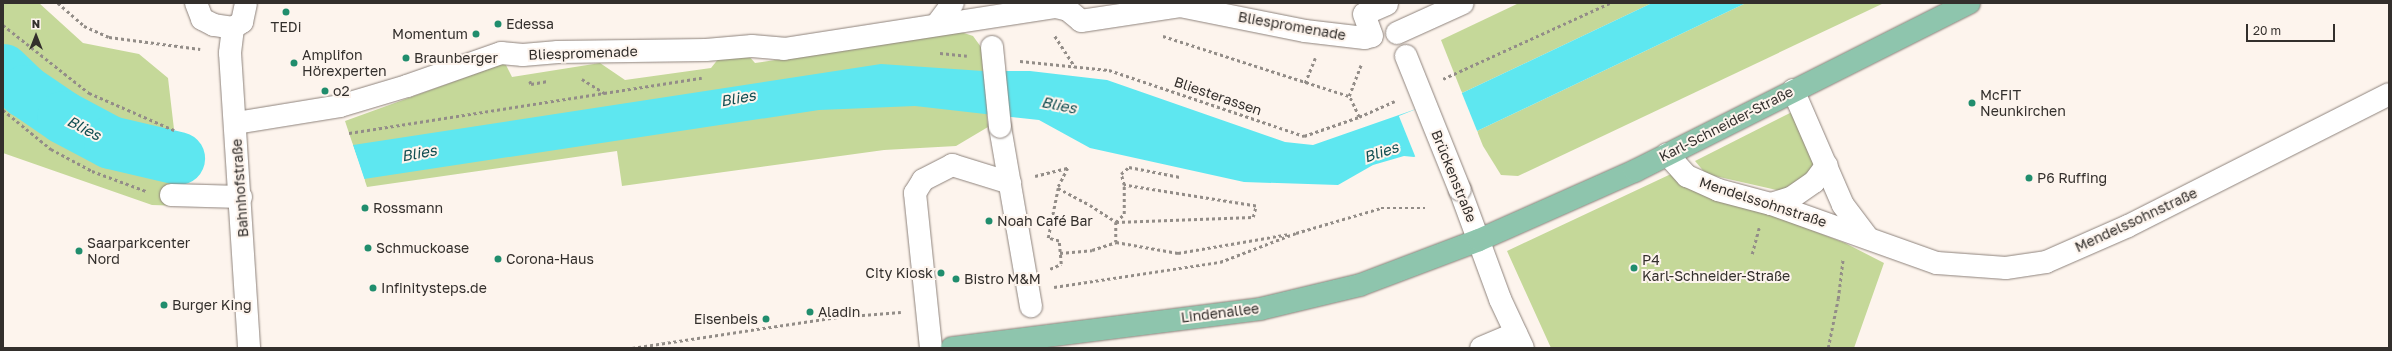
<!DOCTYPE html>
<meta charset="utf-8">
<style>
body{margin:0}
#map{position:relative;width:2392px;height:351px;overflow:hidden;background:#fdf4ed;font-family:"Golos Text",sans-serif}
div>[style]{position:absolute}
.green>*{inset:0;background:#c5d899}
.water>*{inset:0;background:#5ee7f0}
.pier>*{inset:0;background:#fdf4ed;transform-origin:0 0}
.river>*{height:53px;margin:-26.5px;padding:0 26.5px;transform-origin:26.5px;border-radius:26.5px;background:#5ee7f0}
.path>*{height:2.5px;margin-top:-1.25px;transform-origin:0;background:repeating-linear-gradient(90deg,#938d88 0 3px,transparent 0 6px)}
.roads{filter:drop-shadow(0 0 1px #8e837c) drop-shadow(0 0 1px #8e837c)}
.minor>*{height:22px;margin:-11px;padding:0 11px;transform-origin:11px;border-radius:11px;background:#fff}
.major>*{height:22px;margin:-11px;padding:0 11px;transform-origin:11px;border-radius:11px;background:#8ec5ad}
.bridges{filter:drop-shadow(0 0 1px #8e837c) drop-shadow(0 0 1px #8e837c)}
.minor-bridge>*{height:22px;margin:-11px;padding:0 11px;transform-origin:11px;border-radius:11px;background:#fff}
.dots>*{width:11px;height:11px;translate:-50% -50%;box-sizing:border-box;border:2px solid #fdf4ed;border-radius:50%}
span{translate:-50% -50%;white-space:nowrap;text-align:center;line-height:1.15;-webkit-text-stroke:4px #fdf4ed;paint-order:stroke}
.poi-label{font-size:14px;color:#332f2c}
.left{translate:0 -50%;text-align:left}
.right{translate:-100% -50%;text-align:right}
.street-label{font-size:14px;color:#332f2c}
.water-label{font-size:15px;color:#124e52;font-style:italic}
.frame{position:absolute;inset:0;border:4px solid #332f2c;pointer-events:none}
.north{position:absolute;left:16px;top:16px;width:40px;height:40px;-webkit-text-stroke:3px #fdf4ed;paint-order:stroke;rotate:0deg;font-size:11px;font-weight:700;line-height:16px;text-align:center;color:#332f2c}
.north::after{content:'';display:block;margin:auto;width:14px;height:18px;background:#332f2c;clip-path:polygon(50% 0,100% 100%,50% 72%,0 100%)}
.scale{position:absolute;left:2246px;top:24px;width:89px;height:18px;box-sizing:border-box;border:2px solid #332f2c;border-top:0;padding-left:5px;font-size:12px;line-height:14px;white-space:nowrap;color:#332f2c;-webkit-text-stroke:3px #fdf4ed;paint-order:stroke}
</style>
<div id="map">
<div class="green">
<div style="clip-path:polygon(3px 3px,39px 3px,83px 43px,139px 54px,168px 78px,183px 206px,152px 205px,3px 153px)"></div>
<div style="clip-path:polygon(1519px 3px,1652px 3px,1462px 93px,1441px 40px)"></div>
<div style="clip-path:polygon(1746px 3px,1884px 3px,1518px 176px,1501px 175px,1483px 146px,1477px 131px)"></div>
<div style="clip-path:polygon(961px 32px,973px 36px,981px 47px,988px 127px,956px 146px,884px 150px,622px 186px,617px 151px,367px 187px,345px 121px,505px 63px,512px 77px,600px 63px,625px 80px,711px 68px,719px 58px,748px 55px,755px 63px)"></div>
<div style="clip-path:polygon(1792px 112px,1817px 164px,1807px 174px,1781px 191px,1706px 174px,1695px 161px)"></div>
<div style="clip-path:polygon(1671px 174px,1684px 187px,1764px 212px,1845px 243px,1884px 263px,1854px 348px,1551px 348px,1507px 251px)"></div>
</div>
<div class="water">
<div style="clip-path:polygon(1652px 3px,1746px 3px,1477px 131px,1414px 157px,1404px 156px,1373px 165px,1338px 185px,1244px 182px,1090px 148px,1039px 120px,915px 106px,819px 110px,364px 179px,353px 145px,881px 64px,983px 71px,1030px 71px,1107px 80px,1285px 142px,1313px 145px,1462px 93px)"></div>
</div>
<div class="pier">
<div style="left:1461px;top:91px;width:45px;height:67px;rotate:68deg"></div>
<div style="clip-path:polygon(352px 143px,359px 163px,365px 181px,362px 179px,351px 146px)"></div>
</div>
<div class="river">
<div style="left:3px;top:70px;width:30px;rotate:44deg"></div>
<div style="left:25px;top:91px;width:46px;rotate:34.4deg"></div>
<div style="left:63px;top:117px;width:53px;rotate:28deg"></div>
<div style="left:110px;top:142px;width:70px;rotate:13.2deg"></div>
</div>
<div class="path">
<div style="left:58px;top:3px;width:35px;rotate:41deg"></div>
<div style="left:84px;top:26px;width:27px;rotate:24deg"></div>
<div style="left:109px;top:37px;width:92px;rotate:7.5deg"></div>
<div style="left:3px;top:25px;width:110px;rotate:38.3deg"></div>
<div style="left:89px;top:93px;width:93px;rotate:23.5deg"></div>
<div style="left:1055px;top:36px;width:37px;rotate:57deg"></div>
<div style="left:1163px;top:36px;width:195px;rotate:17.9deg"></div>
<div style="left:940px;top:53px;width:27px;rotate:6deg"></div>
<div style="left:1020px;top:61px;width:89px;rotate:5.8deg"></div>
<div style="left:1109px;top:70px;width:206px;rotate:18.7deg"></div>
<div style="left:1304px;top:136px;width:58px;rotate:-19.1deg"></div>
<div style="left:1359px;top:117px;width:39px;rotate:-24deg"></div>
<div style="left:582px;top:79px;width:28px;rotate:32deg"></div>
<div style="left:1443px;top:79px;width:183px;rotate:-24.5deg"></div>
<div style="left:530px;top:81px;width:3px;rotate:72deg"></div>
<div style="left:531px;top:84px;width:17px;rotate:-10deg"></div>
<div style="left:1305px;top:83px;width:27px;rotate:-68deg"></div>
<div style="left:3px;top:110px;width:62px;rotate:39.1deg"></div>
<div style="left:51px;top:149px;width:47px;rotate:28.2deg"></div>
<div style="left:92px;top:171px;width:58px;rotate:20.3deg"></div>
<div style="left:1359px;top:117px;width:23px;rotate:-115deg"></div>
<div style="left:1349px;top:96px;width:33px;rotate:-69deg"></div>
<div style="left:349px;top:133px;width:357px;rotate:-8.9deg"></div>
<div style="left:1035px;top:176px;width:34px;rotate:-14deg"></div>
<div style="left:1068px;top:168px;width:22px;rotate:117deg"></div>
<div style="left:1058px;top:188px;width:36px;rotate:28deg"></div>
<div style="left:1090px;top:205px;width:31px;rotate:33deg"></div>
<div style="left:1116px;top:222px;width:20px;rotate:90deg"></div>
<div style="left:1116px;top:242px;width:63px;rotate:10.1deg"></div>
<div style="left:1178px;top:253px;width:113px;rotate:-9.7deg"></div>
<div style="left:1116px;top:222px;width:137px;rotate:-2.1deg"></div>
<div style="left:1253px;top:217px;width:11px;rotate:-75deg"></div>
<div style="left:1256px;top:206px;width:134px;rotate:-171deg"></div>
<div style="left:1116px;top:222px;width:11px;rotate:-45deg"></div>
<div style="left:1124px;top:214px;width:29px;rotate:-90deg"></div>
<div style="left:1124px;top:185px;width:11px;rotate:-105deg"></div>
<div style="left:1121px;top:174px;width:11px;rotate:-41deg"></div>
<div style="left:1129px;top:167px;width:52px;rotate:11.1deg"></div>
<div style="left:1060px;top:253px;width:32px;rotate:-5deg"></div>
<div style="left:1092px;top:250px;width:25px;rotate:-18deg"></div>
<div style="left:1752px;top:254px;width:27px;rotate:-75deg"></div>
<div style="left:1050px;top:269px;width:12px;rotate:-24deg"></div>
<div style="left:1061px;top:264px;width:23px;rotate:-95deg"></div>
<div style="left:1059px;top:241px;width:11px;rotate:-165deg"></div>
<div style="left:1048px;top:238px;width:51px;rotate:-78.7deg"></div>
<div style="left:1054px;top:287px;width:168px;rotate:-8.6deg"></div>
<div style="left:1220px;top:262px;width:81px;rotate:-20.9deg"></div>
<div style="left:1296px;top:233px;width:89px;rotate:-16.4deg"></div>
<div style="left:1381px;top:208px;width:44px"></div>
<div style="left:632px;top:348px;width:208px;rotate:-8.6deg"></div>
<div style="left:838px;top:317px;width:63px;rotate:-4.5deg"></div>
<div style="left:1828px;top:348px;width:50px;rotate:-78.5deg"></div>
<div style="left:1838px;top:299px;width:41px;rotate:-83deg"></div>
</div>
<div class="roads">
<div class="minor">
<div style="left:196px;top:3px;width:17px;rotate:69deg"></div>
<div style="left:202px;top:19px;width:13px;rotate:27deg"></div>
<div style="left:214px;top:25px;width:19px;rotate:9deg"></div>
<div style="left:233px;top:28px;width:11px;rotate:-34deg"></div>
<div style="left:242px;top:22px;width:19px;rotate:-78deg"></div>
<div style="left:937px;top:24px;width:26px;rotate:-53deg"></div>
<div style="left:233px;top:28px;width:25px;rotate:97deg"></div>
<div style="left:230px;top:53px;width:296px;rotate:86.3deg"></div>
<div style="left:1397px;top:33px;width:72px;rotate:-24.4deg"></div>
<div style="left:1793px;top:90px;width:125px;rotate:66.5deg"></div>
<div style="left:1843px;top:205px;width:41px;rotate:52.9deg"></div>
<div style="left:236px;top:123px;width:105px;rotate:-9.3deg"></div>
<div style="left:340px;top:106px;width:70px;rotate:-16.6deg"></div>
<div style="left:407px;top:86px;width:100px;rotate:-19.3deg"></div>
<div style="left:501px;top:53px;width:22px;rotate:5deg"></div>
<div style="left:523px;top:55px;width:35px;rotate:-5deg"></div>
<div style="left:558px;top:52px;width:148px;rotate:-0.8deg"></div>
<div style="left:706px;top:50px;width:46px;rotate:-5deg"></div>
<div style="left:752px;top:46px;width:32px;rotate:5deg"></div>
<div style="left:784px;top:49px;width:275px;rotate:-8.8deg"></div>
<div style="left:1056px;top:7px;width:12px;rotate:14deg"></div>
<div style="left:1068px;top:10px;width:17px;rotate:40deg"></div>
<div style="left:1081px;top:21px;width:100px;rotate:-8.6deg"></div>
<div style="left:1180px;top:6px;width:127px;rotate:11.3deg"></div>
<div style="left:1305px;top:31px;width:60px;rotate:6.7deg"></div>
<div style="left:1365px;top:38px;width:7px;rotate:-16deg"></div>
<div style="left:1372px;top:36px;width:23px;rotate:-110deg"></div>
<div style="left:1364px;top:14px;width:25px;rotate:-23deg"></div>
<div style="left:1000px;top:127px;width:182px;rotate:80.2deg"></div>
<div style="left:1667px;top:154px;width:30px;rotate:48deg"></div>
<div style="left:1687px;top:176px;width:34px;rotate:24deg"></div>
<div style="left:1718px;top:190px;width:55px;rotate:14.8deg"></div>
<div style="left:1771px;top:204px;width:176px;rotate:19.6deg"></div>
<div style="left:1937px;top:263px;width:69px;rotate:4.1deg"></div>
<div style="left:2006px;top:268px;width:40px;rotate:-8.5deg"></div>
<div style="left:2046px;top:262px;width:90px;rotate:-23.7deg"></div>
<div style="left:2128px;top:226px;width:292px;rotate:-26.8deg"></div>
<div style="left:1460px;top:190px;width:116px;rotate:69.8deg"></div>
<div style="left:1500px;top:299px;width:54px;rotate:64.9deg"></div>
<div style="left:171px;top:195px;width:70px;rotate:1.6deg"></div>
<div style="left:1771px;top:204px;width:21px;rotate:-17deg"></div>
<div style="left:1791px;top:198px;width:28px;rotate:-35deg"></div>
<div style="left:1814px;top:182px;width:21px;rotate:-53deg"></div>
<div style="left:931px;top:348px;width:156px;rotate:-95.9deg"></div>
<div style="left:915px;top:193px;width:15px;rotate:-58deg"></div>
<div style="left:923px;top:180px;width:33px;rotate:-27deg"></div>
<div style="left:952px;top:165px;width:61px;rotate:17.2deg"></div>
<div style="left:1481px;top:348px;width:38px;rotate:-23deg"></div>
</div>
<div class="major">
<div style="left:952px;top:348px;width:310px;rotate:-7.2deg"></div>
<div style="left:1260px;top:309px;width:103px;rotate:-13.5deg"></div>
<div style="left:1360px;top:285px;width:127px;rotate:-20.7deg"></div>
<div style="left:1479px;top:240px;width:171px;rotate:-23.9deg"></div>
<div style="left:1635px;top:171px;width:374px;rotate:-26.7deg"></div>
</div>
</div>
<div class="bridges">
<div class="minor-bridge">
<div style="left:992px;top:47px;width:80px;rotate:84.3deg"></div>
<div style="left:1406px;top:56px;width:144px;rotate:68.1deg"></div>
</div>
</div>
<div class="dots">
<div style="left:286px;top:12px;background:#208d6d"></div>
<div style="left:498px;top:24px;background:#208d6d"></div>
<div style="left:476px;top:34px;background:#208d6d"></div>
<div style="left:406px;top:58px;background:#208d6d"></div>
<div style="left:294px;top:63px;background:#208d6d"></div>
<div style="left:325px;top:91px;background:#208d6d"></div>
<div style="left:1972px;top:103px;background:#208d6d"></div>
<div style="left:2029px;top:178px;background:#208d6d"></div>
<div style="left:365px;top:208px;background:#208d6d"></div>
<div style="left:989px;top:221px;background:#208d6d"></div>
<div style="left:368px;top:248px;background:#208d6d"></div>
<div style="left:79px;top:251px;background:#208d6d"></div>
<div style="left:498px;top:259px;background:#208d6d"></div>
<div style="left:1634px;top:268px;background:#208d6d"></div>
<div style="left:941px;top:273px;background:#208d6d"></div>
<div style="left:956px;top:279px;background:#208d6d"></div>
<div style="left:373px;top:288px;background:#208d6d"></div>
<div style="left:164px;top:305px;background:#208d6d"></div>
<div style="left:810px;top:312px;background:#208d6d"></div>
<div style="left:766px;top:319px;background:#208d6d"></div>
</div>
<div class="poi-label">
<span class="left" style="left:506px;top:24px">Edessa</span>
<span style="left:286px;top:27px">TEDi</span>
<span class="right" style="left:468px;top:34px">Momentum</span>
<span class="left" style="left:302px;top:63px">Amplifon<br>Hörexperten</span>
<span class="left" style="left:414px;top:58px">Braunberger</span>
<span class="left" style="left:333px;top:91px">o2</span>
<span class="left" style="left:1980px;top:103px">McFIT<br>Neunkirchen</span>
<span class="left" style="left:2037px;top:178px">P6 Ruffing</span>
<span class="left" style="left:373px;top:208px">Rossmann</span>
<span class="left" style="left:997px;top:221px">Noah Café Bar</span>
<span class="left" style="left:87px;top:251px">Saarparkcenter<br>Nord</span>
<span class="left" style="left:376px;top:248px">Schmuckoase</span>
<span class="left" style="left:506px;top:259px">Corona-Haus</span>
<span class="left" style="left:1642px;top:268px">P4<br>Karl-Schneider-Straße</span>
<span class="right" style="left:933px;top:273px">City Kiosk</span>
<span class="left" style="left:964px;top:279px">Bistro M&amp;M</span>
<span class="left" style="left:381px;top:288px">Infinitysteps.de</span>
<span class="left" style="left:172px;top:305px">Burger King</span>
<span class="left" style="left:818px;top:312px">Aladin</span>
<span class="right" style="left:758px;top:319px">Eisenbeis</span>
</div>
<div class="street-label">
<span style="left:1292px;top:26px;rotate:10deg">Bliespromenade</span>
<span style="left:583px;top:53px;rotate:-2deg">Bliespromenade</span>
<span style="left:1218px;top:96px;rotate:19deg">Bliesterassen</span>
<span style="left:1726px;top:124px;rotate:-27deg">Karl-Schneider-Straße</span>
<span style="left:1454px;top:176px;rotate:68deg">Brückenstraße</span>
<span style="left:240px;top:188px;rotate:-94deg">Bahnhofstraße</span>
<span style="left:1763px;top:202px;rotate:18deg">Mendelssohnstraße</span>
<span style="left:2136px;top:220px;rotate:-25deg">Mendelssohnstraße</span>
<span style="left:1220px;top:313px;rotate:-7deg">Lindenallee</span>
</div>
<div class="water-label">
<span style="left:738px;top:98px;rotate:-10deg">Blies</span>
<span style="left:1059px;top:105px;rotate:11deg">Blies</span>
<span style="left:84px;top:128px;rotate:28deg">Blies</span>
<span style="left:1381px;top:152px;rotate:-19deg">Blies</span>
<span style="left:419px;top:153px;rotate:-10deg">Blies</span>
</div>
<div class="frame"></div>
<div class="north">N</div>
<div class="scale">20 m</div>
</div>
